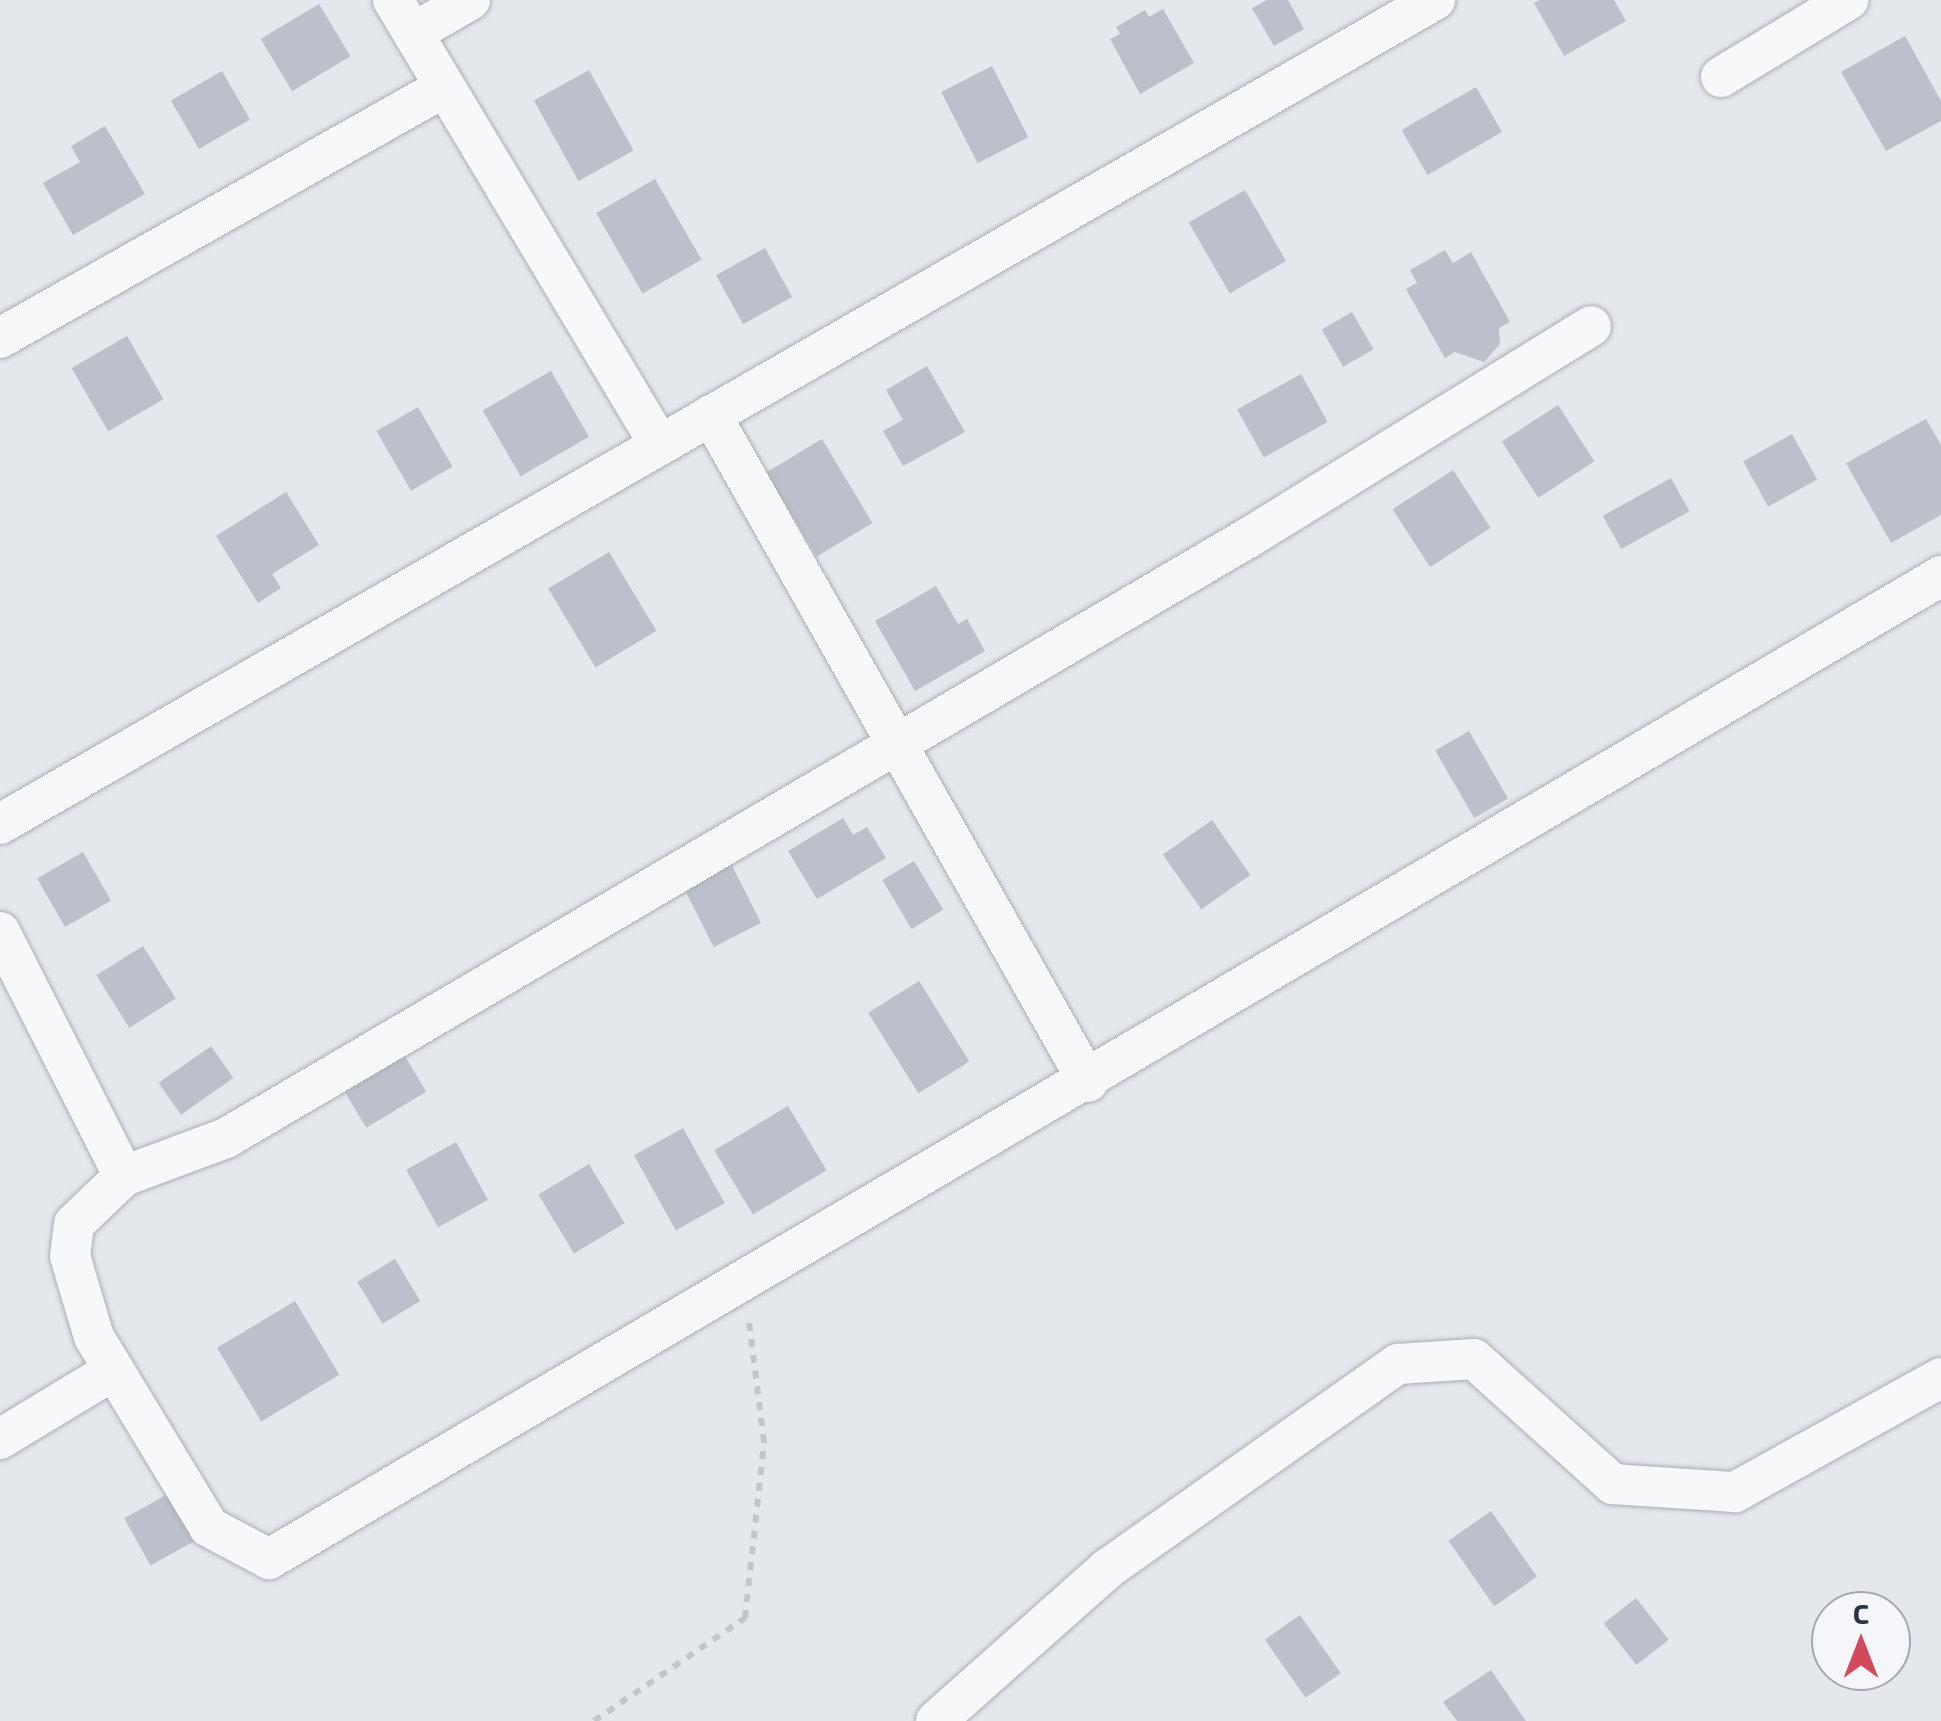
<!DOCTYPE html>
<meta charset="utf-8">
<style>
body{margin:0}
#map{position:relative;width:1941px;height:1721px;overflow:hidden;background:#e4e7ec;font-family:"Exo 2",sans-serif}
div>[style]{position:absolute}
.building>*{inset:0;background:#bbc0ca;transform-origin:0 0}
.path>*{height:6px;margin-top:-3px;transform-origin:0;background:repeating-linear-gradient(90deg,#c2c5cb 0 8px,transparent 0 16px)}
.roads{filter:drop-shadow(0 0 2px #a9aeb7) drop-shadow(0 0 2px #a9aeb7)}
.minor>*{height:40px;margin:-20px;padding:0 20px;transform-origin:20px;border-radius:20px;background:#f7f8fa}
span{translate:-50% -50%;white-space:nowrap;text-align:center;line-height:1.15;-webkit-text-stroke:8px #f4f6f9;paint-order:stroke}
.north{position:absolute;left:1811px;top:1591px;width:100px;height:100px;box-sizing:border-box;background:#f4f6f9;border:2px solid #a4a8b1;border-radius:50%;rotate:0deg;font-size:28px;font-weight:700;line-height:40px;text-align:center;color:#2b3445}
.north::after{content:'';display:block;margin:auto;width:35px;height:45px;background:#d1495b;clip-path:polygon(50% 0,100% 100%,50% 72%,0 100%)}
</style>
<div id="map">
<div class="building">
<div style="clip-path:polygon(1267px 0,1288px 0,1304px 29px,1274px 46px,1252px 8px)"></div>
<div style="clip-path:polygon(1540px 0,1614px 0,1626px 21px,1564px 56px,1534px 3px)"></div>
<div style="left:319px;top:4px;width:61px;height:68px;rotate:59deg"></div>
<div style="clip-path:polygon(1163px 9px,1194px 63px,1140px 94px,1110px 39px,1120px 34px,1116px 27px,1145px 10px,1149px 17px)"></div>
<div style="clip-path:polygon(1905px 36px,1941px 101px,1941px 121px,1886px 151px,1841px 72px)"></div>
<div style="left:992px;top:66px;width:80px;height:57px;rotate:63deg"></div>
<div style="left:589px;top:70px;width:92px;height:63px;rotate:61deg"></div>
<div style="left:222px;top:71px;width:56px;height:59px;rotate:60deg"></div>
<div style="left:1476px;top:87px;width:52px;height:86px;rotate:60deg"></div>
<div style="clip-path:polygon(105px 126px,145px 194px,73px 235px,43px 183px,80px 162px,71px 146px)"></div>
<div style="left:655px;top:179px;width:93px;height:68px;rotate:60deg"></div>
<div style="left:1245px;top:190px;width:82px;height:65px;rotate:60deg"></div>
<div style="left:765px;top:248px;width:56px;height:56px;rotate:61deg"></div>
<div style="clip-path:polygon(1445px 250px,1453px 263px,1471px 252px,1510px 322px,1499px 328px,1500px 344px,1484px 362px,1455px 352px,1445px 358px,1406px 289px,1417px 283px,1410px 270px)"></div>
<div style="left:1352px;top:312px;width:43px;height:35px;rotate:60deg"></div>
<div style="left:127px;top:336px;width:73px;height:64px;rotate:60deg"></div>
<div style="clip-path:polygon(927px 366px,965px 432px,903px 466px,883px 431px,903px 420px,886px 390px)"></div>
<div style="left:551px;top:371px;width:76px;height:79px;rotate:60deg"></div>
<div style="left:1301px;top:374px;width:55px;height:73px;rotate:61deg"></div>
<div style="left:1558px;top:405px;width:67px;height:67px;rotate:57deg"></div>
<div style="left:418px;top:407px;width:69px;height:48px;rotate:60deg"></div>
<div style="clip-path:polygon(1926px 419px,1941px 445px,1941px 515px,1891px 543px,1846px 463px)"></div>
<div style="left:1792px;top:434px;width:52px;height:56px;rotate:61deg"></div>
<div style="left:822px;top:439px;width:98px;height:65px;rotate:59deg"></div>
<div style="left:1453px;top:470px;width:69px;height:72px;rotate:57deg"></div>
<div style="left:1671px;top:478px;width:38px;height:78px;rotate:61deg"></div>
<div style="clip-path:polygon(286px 492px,319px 545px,272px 574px,281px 588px,258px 603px,216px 536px)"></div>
<div style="left:609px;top:552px;width:92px;height:71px;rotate:59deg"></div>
<div style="clip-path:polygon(936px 586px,958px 624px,967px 619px,985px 651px,915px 691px,875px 621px)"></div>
<div style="left:1469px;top:731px;width:78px;height:39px;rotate:60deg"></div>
<div style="clip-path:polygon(843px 818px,853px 835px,867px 827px,886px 858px,817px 899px,788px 851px)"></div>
<div style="left:1212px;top:820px;width:67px;height:60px;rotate:55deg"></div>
<div style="left:83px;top:852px;width:56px;height:53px;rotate:60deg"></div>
<div style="left:727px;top:856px;width:75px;height:53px;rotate:63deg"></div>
<div style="left:914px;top:861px;width:57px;height:37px;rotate:59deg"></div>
<div style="left:143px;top:946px;width:62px;height:55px;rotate:58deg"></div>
<div style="left:919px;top:981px;width:95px;height:60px;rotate:58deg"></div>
<div style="left:211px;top:1046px;width:39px;height:64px;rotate:55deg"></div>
<div style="left:400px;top:1048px;width:51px;height:70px;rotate:59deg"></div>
<div style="left:788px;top:1106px;width:75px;height:86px;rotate:59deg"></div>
<div style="left:683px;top:1128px;width:86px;height:56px;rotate:61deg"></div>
<div style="left:456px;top:1142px;width:66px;height:57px;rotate:61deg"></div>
<div style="left:589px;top:1164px;width:69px;height:59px;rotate:59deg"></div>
<div style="left:395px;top:1259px;width:49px;height:44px;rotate:59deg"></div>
<div style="left:295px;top:1301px;width:86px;height:91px;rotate:59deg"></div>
<div style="left:168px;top:1494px;width:54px;height:50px;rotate:61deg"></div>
<div style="left:1491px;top:1511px;width:80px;height:52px;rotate:55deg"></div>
<div style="left:1636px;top:1598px;width:53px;height:41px;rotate:52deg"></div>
<div style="left:1300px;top:1615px;width:71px;height:43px;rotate:55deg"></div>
<div style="clip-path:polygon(1491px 1670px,1526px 1721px,1457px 1721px,1443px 1702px)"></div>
</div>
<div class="path">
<div style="left:594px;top:1721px;width:183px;rotate:-34.3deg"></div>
<div style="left:745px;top:1618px;width:177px;rotate:-83.8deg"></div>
<div style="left:764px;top:1442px;width:121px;rotate:-97.1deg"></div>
</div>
<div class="roads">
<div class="minor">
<div style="left:393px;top:0;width:515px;rotate:59.06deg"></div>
<div style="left:413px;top:33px;width:66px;rotate:-30.1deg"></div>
<div style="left:1721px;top:77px;width:149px;rotate:-31.2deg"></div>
<div style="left:0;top:338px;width:509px;rotate:-29.44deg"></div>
<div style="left:711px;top:415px;width:766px;rotate:60.52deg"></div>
<div style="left:0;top:824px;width:1655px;rotate:-29.87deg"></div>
<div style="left:0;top:932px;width:274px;rotate:63.1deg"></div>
<div style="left:124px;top:1176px;width:69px;rotate:136.2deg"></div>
<div style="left:74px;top:1224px;width:32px;rotate:97deg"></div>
<div style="left:70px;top:1256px;width:84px;rotate:73.5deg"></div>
<div style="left:94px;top:1337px;width:222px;rotate:58.8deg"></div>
<div style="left:209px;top:1527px;width:68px;rotate:28.1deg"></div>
<div style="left:269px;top:1559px;width:1940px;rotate:-30.45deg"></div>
<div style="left:124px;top:1176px;width:109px;rotate:-20.4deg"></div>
<div style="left:226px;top:1138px;width:1185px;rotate:-30.42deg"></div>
<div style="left:1248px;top:538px;width:403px;rotate:-31.7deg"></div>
<div style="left:0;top:1439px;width:133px;rotate:-31.2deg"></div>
<div style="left:936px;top:1721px;width:229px;rotate:-41.6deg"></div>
<div style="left:1107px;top:1569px;width:356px;rotate:-35.2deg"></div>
<div style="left:1398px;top:1364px;width:76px;rotate:-3.8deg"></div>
<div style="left:1474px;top:1359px;width:187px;rotate:42deg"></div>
<div style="left:1613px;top:1484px;width:122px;rotate:3.8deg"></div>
<div style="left:1735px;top:1492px;width:235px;rotate:-29deg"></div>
</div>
</div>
<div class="north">С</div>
</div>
